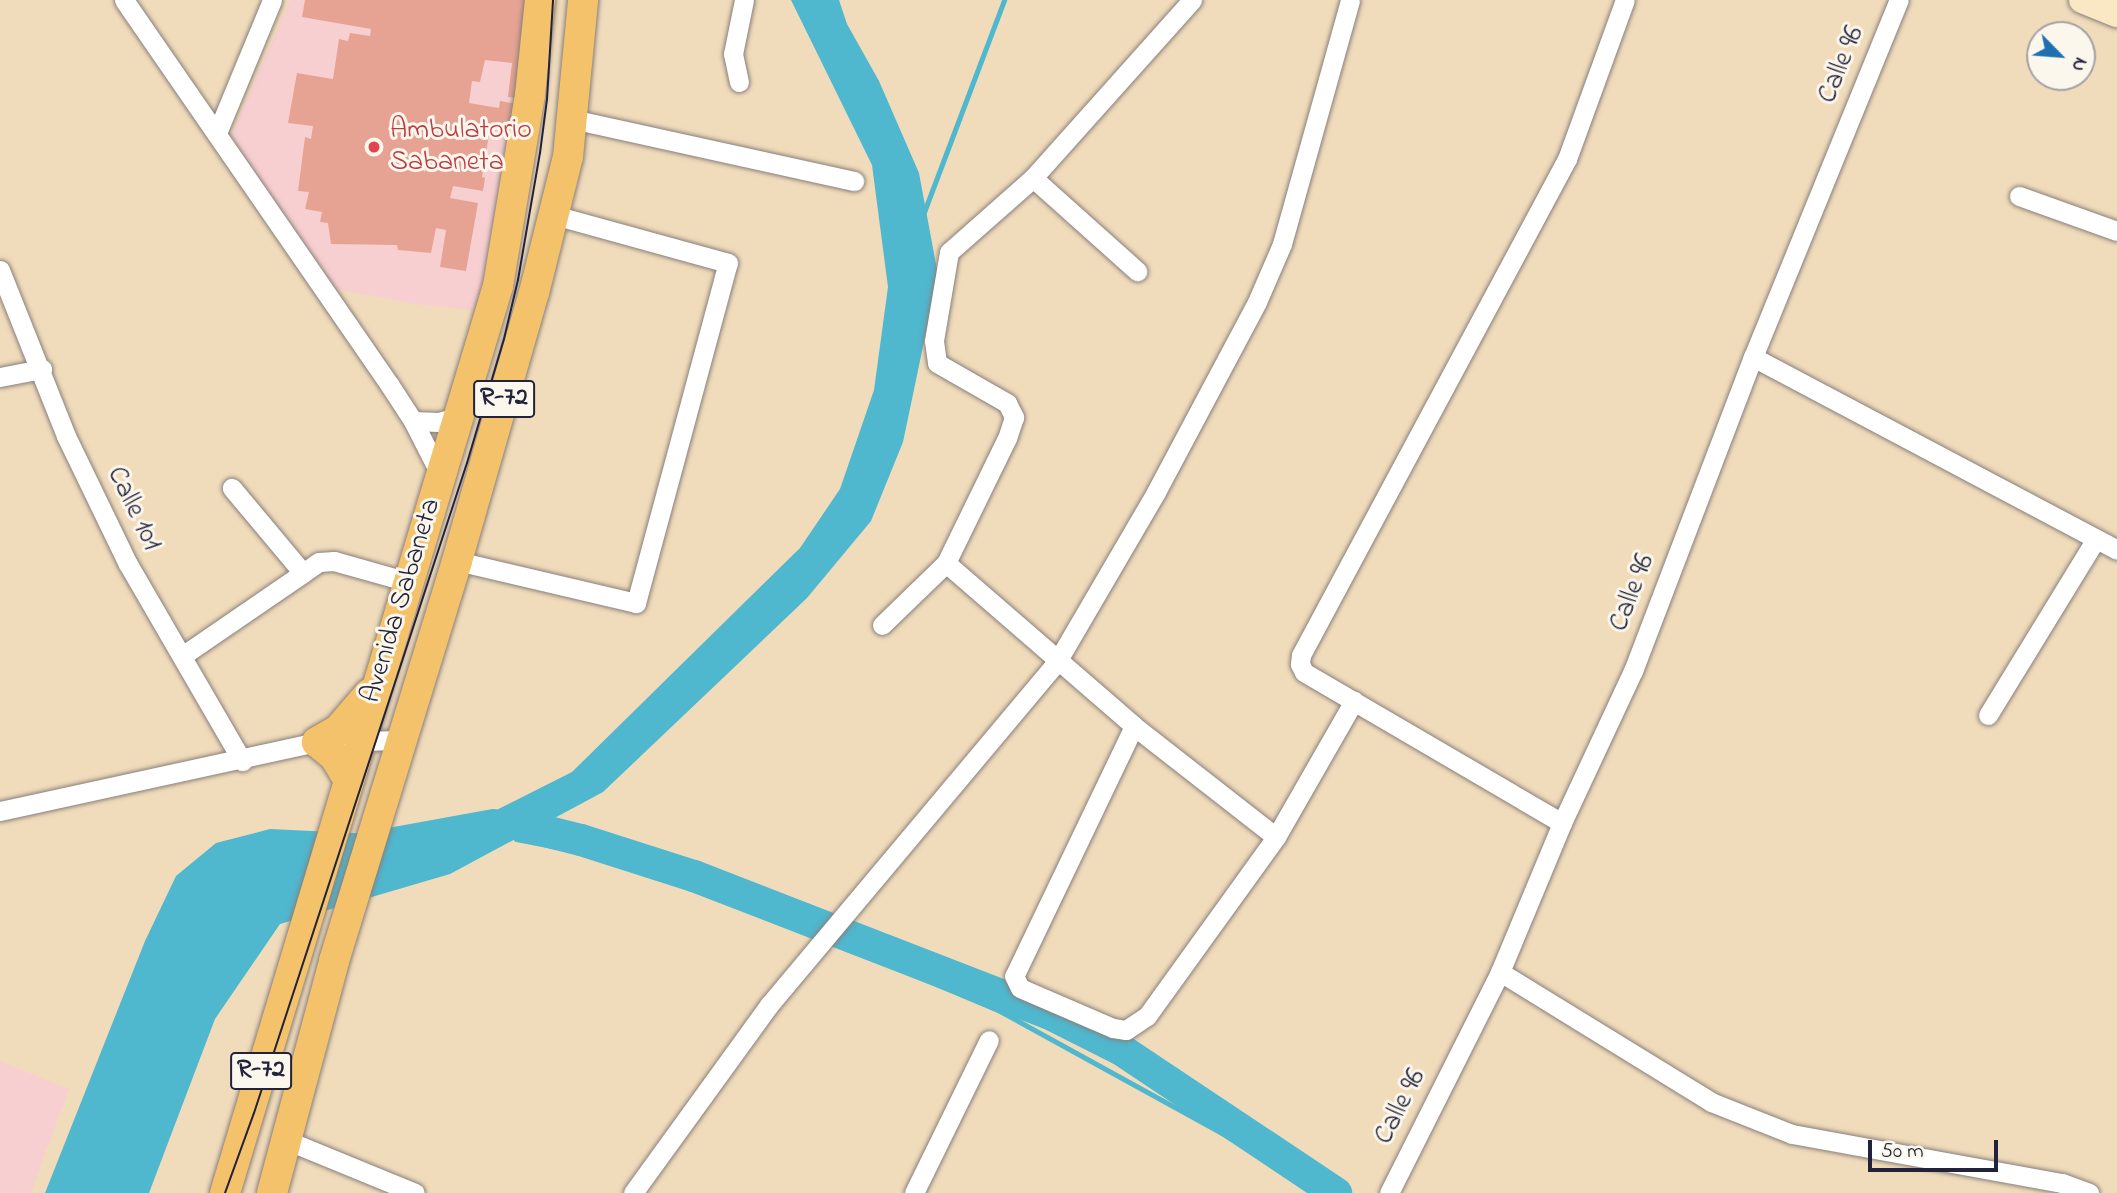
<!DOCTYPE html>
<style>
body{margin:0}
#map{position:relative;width:2117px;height:1193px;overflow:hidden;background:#f0dcbb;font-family:"Indie Flower",sans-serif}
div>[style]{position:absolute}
.built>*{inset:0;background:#f7cfd0}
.water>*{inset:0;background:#4fb7ce}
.stream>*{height:5px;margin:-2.5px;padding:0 2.5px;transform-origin:2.5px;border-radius:2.5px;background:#4fb7ce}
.river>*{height:32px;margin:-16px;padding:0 16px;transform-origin:16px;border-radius:16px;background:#4fb7ce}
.building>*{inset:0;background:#e6a393}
.roads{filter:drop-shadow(0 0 2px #897f7b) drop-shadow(0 0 2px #897f7b)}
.street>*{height:19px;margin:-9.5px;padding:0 9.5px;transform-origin:9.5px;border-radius:9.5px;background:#fff}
.secondary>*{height:26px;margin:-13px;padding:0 13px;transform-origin:13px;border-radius:13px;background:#fae7c3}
.primary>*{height:30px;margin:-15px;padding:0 15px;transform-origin:15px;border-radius:15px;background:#f3c26a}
.tram>*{height:2px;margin:-1px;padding:0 1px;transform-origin:1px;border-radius:1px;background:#22223b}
.dots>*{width:19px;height:19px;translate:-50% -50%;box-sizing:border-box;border:4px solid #fbf7ec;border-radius:50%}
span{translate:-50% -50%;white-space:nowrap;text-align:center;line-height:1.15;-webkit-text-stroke:6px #fbf7ec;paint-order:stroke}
.shield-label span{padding:2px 5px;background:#fbf7ec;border:2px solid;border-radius:5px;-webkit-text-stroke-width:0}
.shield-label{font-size:26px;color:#22223b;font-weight:700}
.street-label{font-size:28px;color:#22223b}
.health-label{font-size:28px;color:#be3a42}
.left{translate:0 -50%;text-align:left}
.north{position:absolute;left:2026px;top:21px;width:70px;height:70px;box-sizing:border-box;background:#fbf7ec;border:2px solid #a4a2a5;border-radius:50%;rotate:115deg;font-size:19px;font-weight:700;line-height:28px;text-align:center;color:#22223b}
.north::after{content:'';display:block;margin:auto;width:24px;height:32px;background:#1f6fb2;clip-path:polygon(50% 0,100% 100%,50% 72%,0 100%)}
.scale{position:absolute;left:1868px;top:1140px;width:130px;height:32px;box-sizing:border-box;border:4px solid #22223b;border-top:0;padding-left:9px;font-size:21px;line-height:24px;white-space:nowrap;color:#22223b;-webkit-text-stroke:5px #fbf7ec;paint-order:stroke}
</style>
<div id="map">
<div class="built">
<div style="clip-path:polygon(290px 0,531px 0,483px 311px,414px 304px,336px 289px,231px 136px)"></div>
<div style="clip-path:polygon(0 1061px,69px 1089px,31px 1193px,0 1193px)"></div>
</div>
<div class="water">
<div style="clip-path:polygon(791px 0,839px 0,847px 24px,879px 81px,919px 173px,938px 275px,903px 442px,871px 521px,807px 598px,603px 792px,450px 874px,280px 924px,215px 1019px,149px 1193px,45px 1193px,145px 941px,176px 876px,216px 843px,270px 829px,395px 835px,433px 842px,572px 772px,800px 548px,840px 489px,874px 390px,888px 287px,872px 165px)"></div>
</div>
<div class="stream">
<div style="left:924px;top:212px;width:227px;rotate:-69.3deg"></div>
<div style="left:516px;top:839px;width:101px;rotate:10.9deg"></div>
<div style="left:615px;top:858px;width:223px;rotate:20.7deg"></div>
<div style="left:824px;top:937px;width:189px;rotate:22.8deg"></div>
<div style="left:998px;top:1010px;width:380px;rotate:28.8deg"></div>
</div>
<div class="river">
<div style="left:509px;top:822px;width:74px;rotate:14deg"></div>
<div style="left:581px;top:840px;width:119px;rotate:17.7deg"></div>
<div style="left:694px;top:876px;width:380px;rotate:21.2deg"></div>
<div style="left:1048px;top:1013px;width:80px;rotate:26.6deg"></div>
<div style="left:1120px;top:1049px;width:260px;rotate:33.7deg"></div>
<div style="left:373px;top:847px;width:123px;rotate:-10.3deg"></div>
</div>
<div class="building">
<div style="clip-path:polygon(305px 0,525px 0,524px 99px,508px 97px,512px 63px,485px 60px,480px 82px,472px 81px,469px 103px,499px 108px,500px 101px,524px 105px,519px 129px,491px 122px,482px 177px,485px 178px,483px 191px,453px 186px,450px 198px,478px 203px,466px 271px,440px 267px,446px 230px,436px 228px,431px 253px,398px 250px,397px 245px,331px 244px,328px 223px,320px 222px,322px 212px,305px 209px,309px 192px,298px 191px,305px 137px,311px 139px,313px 126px,288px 123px,297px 73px,333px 79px,339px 39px,348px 41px,350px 33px,370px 36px,371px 29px,302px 17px)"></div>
</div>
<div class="roads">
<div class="street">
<div style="left:124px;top:0;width:467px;rotate:55.4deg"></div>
<div style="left:389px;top:384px;width:44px;rotate:57deg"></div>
<div style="left:413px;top:421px;width:59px;rotate:63deg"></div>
<div style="left:1192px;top:0;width:239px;rotate:131.8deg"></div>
<div style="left:1033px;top:178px;width:112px;rotate:138.6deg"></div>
<div style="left:949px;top:252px;width:90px;rotate:99.6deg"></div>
<div style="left:934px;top:341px;width:22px;rotate:82deg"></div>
<div style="left:937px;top:363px;width:81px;rotate:29.7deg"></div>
<div style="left:1007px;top:403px;width:16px;rotate:63deg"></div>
<div style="left:1014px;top:417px;width:22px;rotate:108deg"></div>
<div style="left:1007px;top:438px;width:139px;rotate:116deg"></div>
<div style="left:946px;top:563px;width:249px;rotate:40.9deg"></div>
<div style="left:1134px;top:726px;width:180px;rotate:38deg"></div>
<div style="left:739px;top:82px;width:29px;rotate:-102deg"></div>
<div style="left:733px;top:54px;width:55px;rotate:-78.5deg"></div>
<div style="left:572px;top:119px;width:289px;rotate:12.4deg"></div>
<div style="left:217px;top:133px;width:144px;rotate:-67.5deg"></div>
<div style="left:1033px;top:178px;width:140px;rotate:41.8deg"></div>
<div style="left:2019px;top:196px;width:104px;rotate:19.7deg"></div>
<div style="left:0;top:270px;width:179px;rotate:68.3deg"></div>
<div style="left:66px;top:436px;width:142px;rotate:64.2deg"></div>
<div style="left:128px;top:564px;width:228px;rotate:59.9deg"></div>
<div style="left:1753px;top:357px;width:412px;rotate:27.9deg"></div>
<div style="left:0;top:377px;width:43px;rotate:-10.8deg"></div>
<div style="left:413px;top:421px;width:26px;rotate:2deg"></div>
<div style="left:439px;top:422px;width:19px;rotate:-16deg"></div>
<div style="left:457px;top:561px;width:184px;rotate:13.2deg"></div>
<div style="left:636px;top:603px;width:352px;rotate:-74.9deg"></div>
<div style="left:728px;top:263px;width:180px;rotate:-164.6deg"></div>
<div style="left:303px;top:573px;width:19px;rotate:-35deg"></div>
<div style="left:319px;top:562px;width:15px;rotate:-4deg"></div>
<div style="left:334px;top:561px;width:77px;rotate:15.8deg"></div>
<div style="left:882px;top:625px;width:89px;rotate:-44.1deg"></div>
<div style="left:182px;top:656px;width:147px;rotate:-34.4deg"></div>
<div style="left:303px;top:573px;width:111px;rotate:-129.9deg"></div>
<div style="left:1988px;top:715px;width:206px;rotate:-58.5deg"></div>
<div style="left:1134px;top:726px;width:277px;rotate:115.6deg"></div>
<div style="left:1014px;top:976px;width:13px;rotate:63deg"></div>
<div style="left:1020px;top:988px;width:101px;rotate:23.3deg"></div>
<div style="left:1113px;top:1028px;width:13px;rotate:9deg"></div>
<div style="left:1126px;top:1030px;width:25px;rotate:-34deg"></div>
<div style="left:1147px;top:1016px;width:221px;rotate:-54.2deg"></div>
<div style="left:1276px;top:837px;width:157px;rotate:-60.2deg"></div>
<div style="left:0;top:811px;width:324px;rotate:-12.3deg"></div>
<div style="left:317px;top:742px;width:84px;rotate:-1.4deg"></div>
<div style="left:1562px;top:823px;width:299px;rotate:-149.7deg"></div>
<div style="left:1304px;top:672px;width:9px;rotate:-117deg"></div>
<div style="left:1300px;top:664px;width:9px;rotate:-84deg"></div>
<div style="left:1301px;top:655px;width:563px;rotate:-61.8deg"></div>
<div style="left:1567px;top:159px;width:169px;rotate:-70deg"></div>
<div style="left:1500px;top:972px;width:248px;rotate:31.6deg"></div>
<div style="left:1711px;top:1102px;width:87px;rotate:21.6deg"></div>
<div style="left:1792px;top:1134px;width:274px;rotate:10.3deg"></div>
<div style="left:2062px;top:1183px;width:29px;rotate:20deg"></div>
<div style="left:286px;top:1140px;width:139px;rotate:22.3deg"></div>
<div style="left:633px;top:1193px;width:232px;rotate:-54.1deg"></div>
<div style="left:769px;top:1005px;width:450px;rotate:-50deg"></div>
<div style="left:1058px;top:660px;width:194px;rotate:-59.7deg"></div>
<div style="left:1156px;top:492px;width:215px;rotate:-62deg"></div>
<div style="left:1257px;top:302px;width:63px;rotate:-66.7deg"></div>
<div style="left:1282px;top:244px;width:253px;rotate:-74.4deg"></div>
<div style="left:914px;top:1193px;width:170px;rotate:-63.9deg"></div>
<div style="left:1389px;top:1193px;width:247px;rotate:-63.3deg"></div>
<div style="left:1500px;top:972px;width:161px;rotate:-67.4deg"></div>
<div style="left:1562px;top:823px;width:168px;rotate:-65deg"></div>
<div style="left:1633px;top:671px;width:336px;rotate:-69.1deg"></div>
<div style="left:1753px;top:357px;width:386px;rotate:-67.8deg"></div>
</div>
<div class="secondary">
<div style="left:2082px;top:0;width:38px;rotate:22deg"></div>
</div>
<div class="primary">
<div style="left:348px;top:779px;width:27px;rotate:-121deg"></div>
<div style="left:334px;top:756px;width:22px;rotate:-141deg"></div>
<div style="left:317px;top:742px;width:24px;rotate:-30deg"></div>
<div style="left:338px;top:730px;width:48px;rotate:-49.3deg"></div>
<div style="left:225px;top:1193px;width:947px;rotate:-73.25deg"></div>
<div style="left:498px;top:286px;width:194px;rotate:-80.5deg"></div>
<div style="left:530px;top:95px;width:96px;rotate:-84deg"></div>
<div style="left:272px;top:1193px;width:240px;rotate:-75deg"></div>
<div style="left:334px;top:961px;width:418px;rotate:-72.9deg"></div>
<div style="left:457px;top:561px;width:279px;rotate:-74deg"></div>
<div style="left:534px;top:293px;width:140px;rotate:-76deg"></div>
<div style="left:568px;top:157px;width:158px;rotate:-84.5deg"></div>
</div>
</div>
<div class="tram">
<div style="left:225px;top:1193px;width:85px;rotate:-70.1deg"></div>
<div style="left:254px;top:1113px;width:684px;rotate:-71.86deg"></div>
<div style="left:467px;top:463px;width:129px;rotate:-73.4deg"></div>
<div style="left:504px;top:339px;width:61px;rotate:-76.7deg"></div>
<div style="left:518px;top:280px;width:129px;rotate:-80.2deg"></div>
<div style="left:540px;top:153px;width:54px;rotate:-82.6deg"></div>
<div style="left:547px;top:99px;width:99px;rotate:-86.5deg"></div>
</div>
<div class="dots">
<div style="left:374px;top:147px;background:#e0444e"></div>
</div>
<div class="shield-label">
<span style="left:504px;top:399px">R-72</span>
<span style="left:261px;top:1071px">R-72</span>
</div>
<div class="street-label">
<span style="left:1842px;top:65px;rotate:-68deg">Calle 96</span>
<span style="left:133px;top:509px;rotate:64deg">Calle 101</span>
<span style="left:1633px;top:593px;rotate:-69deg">Calle 96</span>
<span style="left:402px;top:601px;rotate:-73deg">Avenida Sabaneta</span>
<span style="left:1401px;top:1107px;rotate:-63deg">Calle 96</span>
</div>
<div class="health-label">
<span class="left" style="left:390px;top:147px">Ambulatorio<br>Sabaneta</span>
</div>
<div class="north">N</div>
<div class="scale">50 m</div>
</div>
